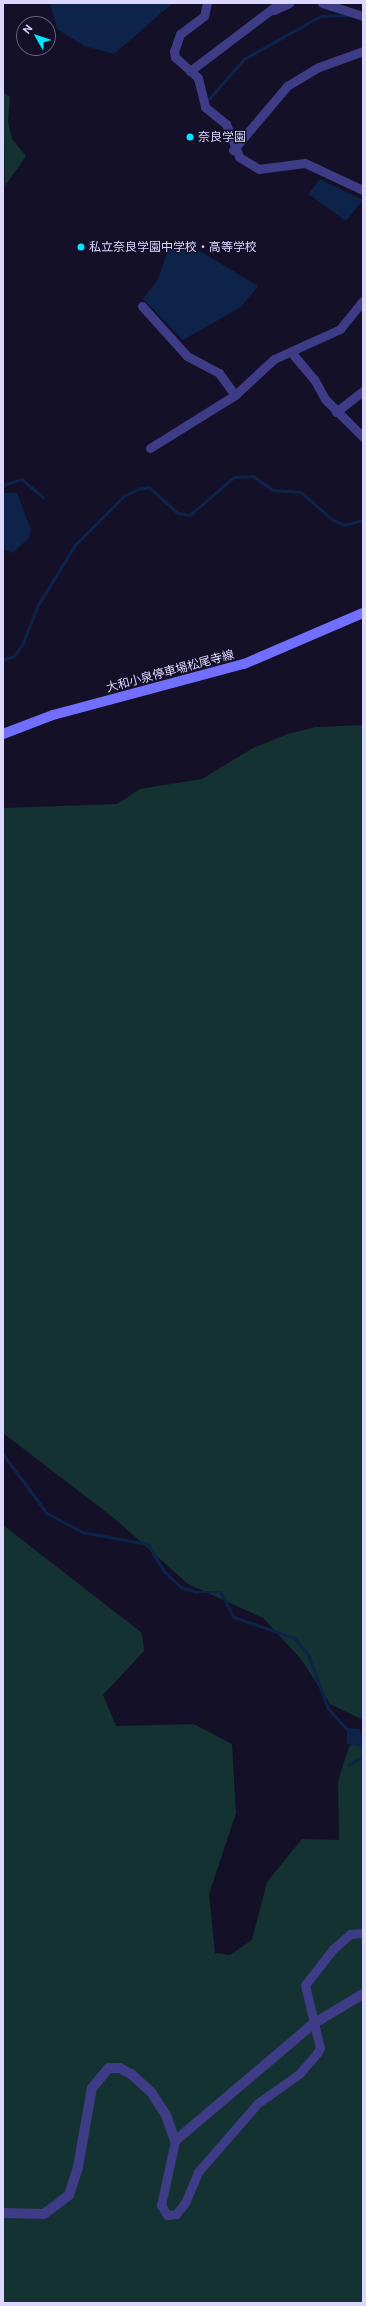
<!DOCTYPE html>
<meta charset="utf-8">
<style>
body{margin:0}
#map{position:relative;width:366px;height:2306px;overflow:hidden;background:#141028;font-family:Ubuntu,"Noto Sans JP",sans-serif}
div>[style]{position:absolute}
.green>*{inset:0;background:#133231}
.water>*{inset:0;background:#0d234a}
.stream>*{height:2.5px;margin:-1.25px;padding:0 1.25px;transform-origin:1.25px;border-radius:1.25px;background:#0d234a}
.minor>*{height:9px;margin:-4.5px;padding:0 4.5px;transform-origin:4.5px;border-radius:4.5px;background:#3e3b87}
.tertiary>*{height:10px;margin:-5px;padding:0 5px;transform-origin:5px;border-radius:5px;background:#3e3b87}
.secondary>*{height:10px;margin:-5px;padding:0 5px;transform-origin:5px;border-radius:5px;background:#726ffe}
.dots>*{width:11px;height:11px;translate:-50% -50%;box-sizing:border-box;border:2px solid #141028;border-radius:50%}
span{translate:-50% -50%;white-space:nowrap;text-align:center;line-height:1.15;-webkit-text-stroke:3px #141028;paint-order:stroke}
.poi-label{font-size:12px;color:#dcd7ff}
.left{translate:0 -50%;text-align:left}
.street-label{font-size:12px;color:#dcd7ff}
.frame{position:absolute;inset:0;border:4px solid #dcd7ff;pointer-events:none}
.north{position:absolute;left:16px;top:16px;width:40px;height:40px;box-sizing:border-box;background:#141028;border:1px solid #64607e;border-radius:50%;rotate:309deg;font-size:11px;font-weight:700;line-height:16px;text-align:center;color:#dcd7ff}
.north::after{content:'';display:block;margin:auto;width:14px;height:18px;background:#04e5fe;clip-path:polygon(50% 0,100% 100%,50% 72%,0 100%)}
</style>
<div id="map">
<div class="green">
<div style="clip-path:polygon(3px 92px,10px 97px,8px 122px,12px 139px,26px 156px,5px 186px)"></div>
<div style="clip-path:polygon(363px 725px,363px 1720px,330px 1704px,301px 1659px,263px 1618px,188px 1584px,115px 1519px,3px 1433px,3px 808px,117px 804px,140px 789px,202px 779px,253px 748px,288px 734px,316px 727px)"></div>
<div style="clip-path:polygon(3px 1525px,142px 1633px,144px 1651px,103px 1695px,116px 1726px,194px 1724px,232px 1744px,236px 1813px,209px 1894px,215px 1953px,230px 1955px,252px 1940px,267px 1882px,302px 1839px,339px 1840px,338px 1781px,349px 1747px,363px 1737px,363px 2303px,3px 2303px)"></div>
</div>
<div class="water">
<div style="clip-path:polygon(50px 3px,173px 3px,114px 54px,84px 46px,57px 29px)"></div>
<div style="clip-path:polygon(320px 179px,363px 200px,346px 221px,308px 194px)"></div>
<div style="clip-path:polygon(182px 240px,258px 286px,241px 307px,183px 340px,143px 299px,158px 279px,167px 253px)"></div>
<div style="clip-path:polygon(3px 493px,17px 493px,31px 530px,29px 538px,13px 553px,3px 549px)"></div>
<div style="clip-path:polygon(347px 1728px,360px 1729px,363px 1747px,347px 1744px)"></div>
</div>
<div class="stream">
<div style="left:209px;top:99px;width:53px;rotate:-48.8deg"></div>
<div style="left:244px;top:59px;width:88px;rotate:-29.2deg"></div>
<div style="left:321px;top:16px;width:26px;rotate:-2deg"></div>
<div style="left:3px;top:485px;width:20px;rotate:-18deg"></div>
<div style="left:22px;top:479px;width:28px;rotate:41deg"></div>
<div style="left:3px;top:660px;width:12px;rotate:-20deg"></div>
<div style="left:14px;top:656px;width:16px;rotate:-55deg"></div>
<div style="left:23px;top:643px;width:41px;rotate:-68.5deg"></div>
<div style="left:38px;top:605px;width:70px;rotate:-58.3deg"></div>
<div style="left:75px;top:545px;width:69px;rotate:-45deg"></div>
<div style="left:124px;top:496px;width:16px;rotate:-27deg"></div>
<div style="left:138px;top:489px;width:11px;rotate:-10deg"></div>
<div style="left:149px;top:487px;width:39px;rotate:42deg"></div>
<div style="left:178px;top:513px;width:12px;rotate:9deg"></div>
<div style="left:190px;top:515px;width:58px;rotate:-40.8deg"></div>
<div style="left:234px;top:477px;width:19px;rotate:-3deg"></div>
<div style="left:253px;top:476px;width:24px;rotate:35deg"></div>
<div style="left:273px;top:490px;width:28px;rotate:4deg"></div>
<div style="left:301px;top:492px;width:41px;rotate:41.1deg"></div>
<div style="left:332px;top:519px;width:13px;rotate:27deg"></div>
<div style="left:344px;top:525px;width:20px;rotate:-15deg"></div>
<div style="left:3px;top:1454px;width:74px;rotate:53.3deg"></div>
<div style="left:47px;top:1513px;width:40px;rotate:28deg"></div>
<div style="left:82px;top:1532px;width:67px;rotate:10.3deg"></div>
<div style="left:148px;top:1544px;width:33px;rotate:59deg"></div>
<div style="left:165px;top:1572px;width:22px;rotate:43deg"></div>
<div style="left:181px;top:1587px;width:17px;rotate:17deg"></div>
<div style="left:197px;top:1592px;width:24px"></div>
<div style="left:221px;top:1592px;width:28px;rotate:63deg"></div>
<div style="left:234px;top:1617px;width:65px;rotate:19deg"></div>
<div style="left:295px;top:1638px;width:23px;rotate:52deg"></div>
<div style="left:309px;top:1656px;width:55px;rotate:69.9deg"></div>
<div style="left:328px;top:1708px;width:31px;rotate:48deg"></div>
<div style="left:348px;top:1765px;width:17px;rotate:-28deg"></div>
</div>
<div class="minor">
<div style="left:207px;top:3px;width:13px;rotate:103deg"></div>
<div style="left:204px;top:16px;width:30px;rotate:143deg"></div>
<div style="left:180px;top:34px;width:18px;rotate:109deg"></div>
<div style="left:174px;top:51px;width:6px;rotate:81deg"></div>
<div style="left:175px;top:57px;width:31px;rotate:42deg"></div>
<div style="left:198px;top:78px;width:30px;rotate:76deg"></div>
<div style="left:205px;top:107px;width:27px;rotate:39deg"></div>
<div style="left:226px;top:124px;width:35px;rotate:68deg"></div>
<div style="left:239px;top:157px;width:23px;rotate:31deg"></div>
<div style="left:259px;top:169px;width:46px;rotate:-7.4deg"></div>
<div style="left:305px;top:163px;width:64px;rotate:25deg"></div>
<div style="left:322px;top:3px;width:43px;rotate:17.6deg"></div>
<div style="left:274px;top:10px;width:17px;rotate:-25deg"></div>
<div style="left:190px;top:71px;width:113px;rotate:-37.1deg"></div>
<div style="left:233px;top:150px;width:84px;rotate:-49.8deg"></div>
<div style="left:287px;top:86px;width:37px;rotate:-31deg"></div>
<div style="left:319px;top:67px;width:47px;rotate:-20deg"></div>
<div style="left:142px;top:306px;width:67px;rotate:48deg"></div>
<div style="left:187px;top:356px;width:36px;rotate:28deg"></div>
<div style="left:219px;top:373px;width:27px;rotate:54deg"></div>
<div style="left:291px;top:352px;width:35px;rotate:50deg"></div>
<div style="left:314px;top:379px;width:23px;rotate:61deg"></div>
<div style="left:325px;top:399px;width:54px;rotate:45deg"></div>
<div style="left:336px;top:412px;width:34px;rotate:-38deg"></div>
<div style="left:150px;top:448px;width:100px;rotate:-31.9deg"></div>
<div style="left:235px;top:395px;width:53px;rotate:-42.7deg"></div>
<div style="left:274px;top:359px;width:72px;rotate:-24.4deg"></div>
<div style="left:340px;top:329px;width:36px;rotate:-51deg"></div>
<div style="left:175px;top:2141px;width:66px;rotate:102.3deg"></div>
<div style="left:161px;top:2205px;width:12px;rotate:59deg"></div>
<div style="left:167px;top:2215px;width:9px;rotate:-6deg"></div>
<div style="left:176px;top:2214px;width:14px;rotate:-51deg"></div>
<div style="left:185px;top:2203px;width:34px;rotate:-67deg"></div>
<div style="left:198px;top:2172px;width:91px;rotate:-49deg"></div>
<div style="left:258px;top:2103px;width:50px;rotate:-35.3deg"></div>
<div style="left:299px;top:2074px;width:28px;rotate:-49deg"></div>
<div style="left:317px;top:2053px;width:6px;rotate:-59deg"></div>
<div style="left:320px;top:2048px;width:65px;rotate:-103.4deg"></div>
<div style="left:305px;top:1985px;width:46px;rotate:-52.1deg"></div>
<div style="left:333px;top:1949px;width:23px;rotate:-41deg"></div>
<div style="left:350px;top:1934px;width:13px;rotate:-4deg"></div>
</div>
<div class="tertiary">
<div style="left:3px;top:2213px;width:41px;rotate:1.4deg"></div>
<div style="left:44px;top:2214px;width:31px;rotate:-37deg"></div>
<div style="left:69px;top:2195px;width:29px;rotate:-72deg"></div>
<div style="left:78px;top:2167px;width:80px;rotate:-80deg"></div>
<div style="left:92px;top:2088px;width:26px;rotate:-50deg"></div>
<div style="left:109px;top:2068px;width:11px"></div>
<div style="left:120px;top:2068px;width:13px;rotate:29deg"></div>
<div style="left:131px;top:2074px;width:27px;rotate:42deg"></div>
<div style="left:151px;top:2092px;width:27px;rotate:57deg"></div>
<div style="left:166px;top:2115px;width:28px;rotate:71deg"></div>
<div style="left:175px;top:2141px;width:181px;rotate:-40.3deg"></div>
<div style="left:313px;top:2024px;width:58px;rotate:-31deg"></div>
</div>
<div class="secondary">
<div style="left:3px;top:734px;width:53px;rotate:-20.8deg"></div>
<div style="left:53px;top:715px;width:198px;rotate:-15deg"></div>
<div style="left:244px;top:664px;width:129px;rotate:-23.2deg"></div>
</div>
<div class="dots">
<div style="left:190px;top:137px;background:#04e5fe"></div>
<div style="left:81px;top:247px;background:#04e5fe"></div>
</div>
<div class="poi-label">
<span class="left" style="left:198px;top:137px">奈良学園</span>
<span class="left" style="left:89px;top:247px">私立奈良学園中学校・高等学校</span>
</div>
<div class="street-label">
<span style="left:170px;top:671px;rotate:-15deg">大和小泉停車場松尾寺線</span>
</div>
<div class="frame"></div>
<div class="north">N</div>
</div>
